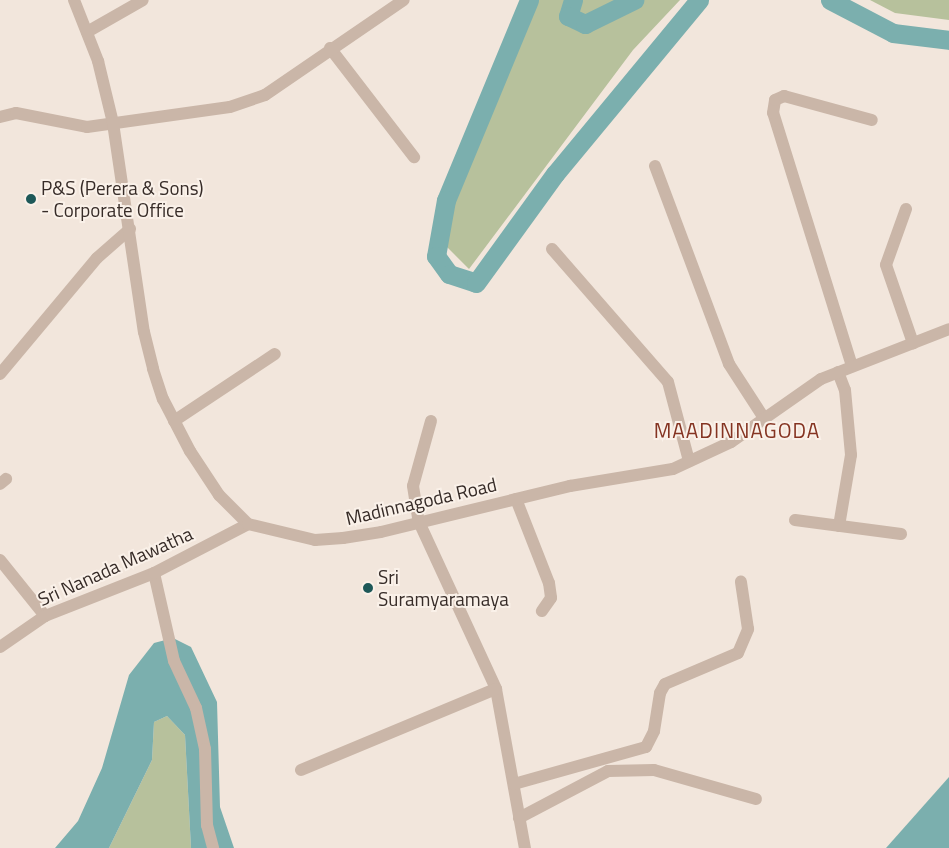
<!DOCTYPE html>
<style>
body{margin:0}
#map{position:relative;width:949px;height:848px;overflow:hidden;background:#f2e6dc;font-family:"Titillium Web",sans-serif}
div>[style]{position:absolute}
.green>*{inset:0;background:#b7c19c}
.water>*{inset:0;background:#7bafae}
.canal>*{height:19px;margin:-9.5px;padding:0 9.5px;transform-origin:9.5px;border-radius:9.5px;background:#7bafae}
.minor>*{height:12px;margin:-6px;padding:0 6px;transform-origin:6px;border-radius:6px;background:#cab6a8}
.tertiary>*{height:12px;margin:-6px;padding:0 6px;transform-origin:6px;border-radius:6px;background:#cab6a8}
.dots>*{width:14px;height:14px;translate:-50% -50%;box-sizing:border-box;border:2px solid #faf1e9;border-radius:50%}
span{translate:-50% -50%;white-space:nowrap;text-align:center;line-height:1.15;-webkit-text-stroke:4px #faf1e9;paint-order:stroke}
.poi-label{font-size:19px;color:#372c28}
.left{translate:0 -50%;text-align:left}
.street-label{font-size:19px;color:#372c28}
.quarter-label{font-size:21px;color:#853422;letter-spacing:1px}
</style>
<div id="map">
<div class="green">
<div style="clip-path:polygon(536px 0,680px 0,633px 50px,469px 269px,440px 240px)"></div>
<div style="clip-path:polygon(870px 0,949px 0,949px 20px,895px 13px)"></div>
<div style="clip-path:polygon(167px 716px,185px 735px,191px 848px,109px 848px,152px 760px,154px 722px)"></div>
</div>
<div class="water">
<div style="clip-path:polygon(173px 638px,191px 647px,217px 702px,220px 807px,234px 848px,191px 848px,185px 735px,167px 716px,154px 722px,152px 760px,109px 848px,55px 848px,78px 821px,102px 768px,129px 675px,154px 643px)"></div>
<div style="clip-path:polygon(949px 777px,949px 848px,886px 848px)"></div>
</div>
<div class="canal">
<div style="left:529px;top:0;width:217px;rotate:112.5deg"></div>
<div style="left:446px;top:200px;width:57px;rotate:100.1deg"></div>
<div style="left:436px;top:256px;width:22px;rotate:54deg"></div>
<div style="left:449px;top:274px;width:28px;rotate:18deg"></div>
<div style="left:476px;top:283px;width:135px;rotate:-54.1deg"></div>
<div style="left:555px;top:174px;width:226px;rotate:-50.4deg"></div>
<div style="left:573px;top:0;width:17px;rotate:107deg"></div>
<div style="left:568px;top:16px;width:19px;rotate:25deg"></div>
<div style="left:585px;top:24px;width:55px;rotate:-26.1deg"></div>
<div style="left:830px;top:0;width:71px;rotate:27.6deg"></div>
<div style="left:893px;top:33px;width:56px;rotate:7.1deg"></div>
</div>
<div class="minor">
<div style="left:87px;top:32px;width:64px;rotate:-29.7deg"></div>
<div style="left:330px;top:48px;width:138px;rotate:52.4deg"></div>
<div style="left:0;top:117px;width:16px;rotate:-14deg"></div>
<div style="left:16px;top:113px;width:72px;rotate:11.2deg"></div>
<div style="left:87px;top:127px;width:144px;rotate:-8deg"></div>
<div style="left:230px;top:107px;width:37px;rotate:-19deg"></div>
<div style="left:265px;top:95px;width:168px;rotate:-34.4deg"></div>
<div style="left:655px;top:166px;width:211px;rotate:69.5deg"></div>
<div style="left:729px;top:364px;width:64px;rotate:57.1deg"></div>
<div style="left:906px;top:209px;width:59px;rotate:109.7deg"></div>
<div style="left:886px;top:265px;width:83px;rotate:70.9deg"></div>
<div style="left:552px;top:249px;width:176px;rotate:48.9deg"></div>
<div style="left:668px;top:382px;width:82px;rotate:75.1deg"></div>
<div style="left:852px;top:366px;width:265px;rotate:-107.3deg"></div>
<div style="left:773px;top:113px;width:13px;rotate:-81deg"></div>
<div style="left:775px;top:100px;width:10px;rotate:-24deg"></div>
<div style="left:784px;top:96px;width:91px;rotate:15.3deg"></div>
<div style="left:838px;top:372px;width:19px;rotate:69deg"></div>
<div style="left:845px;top:390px;width:65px;rotate:84.7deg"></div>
<div style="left:851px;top:455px;width:72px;rotate:99.6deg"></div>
<div style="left:0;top:374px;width:151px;rotate:-50.1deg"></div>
<div style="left:97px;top:258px;width:44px;rotate:-41.3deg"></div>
<div style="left:174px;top:421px;width:121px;rotate:-33.6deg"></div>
<div style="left:431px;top:421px;width:67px;rotate:105.5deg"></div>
<div style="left:413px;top:486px;width:36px;rotate:81deg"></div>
<div style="left:419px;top:522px;width:184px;rotate:65.2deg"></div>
<div style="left:496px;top:689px;width:162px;rotate:79.7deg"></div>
<div style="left:0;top:484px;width:8px;rotate:-40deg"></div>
<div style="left:516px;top:499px;width:90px;rotate:68.6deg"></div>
<div style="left:549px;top:583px;width:15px;rotate:82deg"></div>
<div style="left:551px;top:598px;width:16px;rotate:125deg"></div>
<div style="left:795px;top:520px;width:107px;rotate:7.5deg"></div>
<div style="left:0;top:560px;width:72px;rotate:51.2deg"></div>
<div style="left:154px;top:573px;width:90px;rotate:77.2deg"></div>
<div style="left:174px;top:661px;width:52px;rotate:64.9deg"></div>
<div style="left:196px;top:708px;width:42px;rotate:77.6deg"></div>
<div style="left:205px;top:749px;width:76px;rotate:88.5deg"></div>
<div style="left:207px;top:825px;width:24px;rotate:75deg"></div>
<div style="left:0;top:647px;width:55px;rotate:-34.6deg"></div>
<div style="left:45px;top:616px;width:117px;rotate:-21.5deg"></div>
<div style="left:154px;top:573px;width:106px;rotate:-27.5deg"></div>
<div style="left:301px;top:770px;width:211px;rotate:-22.6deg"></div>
<div style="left:514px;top:784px;width:137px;rotate:-15.7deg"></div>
<div style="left:646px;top:747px;width:18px;rotate:-63deg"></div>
<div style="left:654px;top:731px;width:38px;rotate:-81deg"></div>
<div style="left:660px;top:693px;width:10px;rotate:-61deg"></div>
<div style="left:665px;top:684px;width:79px;rotate:-23deg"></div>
<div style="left:738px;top:653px;width:26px;rotate:-67deg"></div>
<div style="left:748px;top:629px;width:48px;rotate:-98.5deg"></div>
<div style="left:519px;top:818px;width:101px;rotate:-27.8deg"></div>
<div style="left:608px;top:771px;width:46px;rotate:-1.2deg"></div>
<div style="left:654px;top:770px;width:106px;rotate:15.9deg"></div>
</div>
<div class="tertiary">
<div style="left:74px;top:0;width:66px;rotate:68.5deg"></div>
<div style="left:98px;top:61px;width:64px;rotate:76.4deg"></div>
<div style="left:113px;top:123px;width:211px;rotate:81.6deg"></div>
<div style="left:144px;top:332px;width:38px;rotate:76deg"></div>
<div style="left:153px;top:369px;width:32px;rotate:72deg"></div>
<div style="left:163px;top:399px;width:59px;rotate:62.6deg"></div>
<div style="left:190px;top:451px;width:53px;rotate:56.6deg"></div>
<div style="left:219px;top:495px;width:41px;rotate:45deg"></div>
<div style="left:248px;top:524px;width:69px;rotate:13.4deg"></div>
<div style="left:315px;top:540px;width:28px;rotate:-4deg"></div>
<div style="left:343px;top:538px;width:38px;rotate:-9deg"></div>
<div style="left:381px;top:532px;width:195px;rotate:-13.7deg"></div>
<div style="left:570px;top:486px;width:104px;rotate:-9.4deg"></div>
<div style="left:673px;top:469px;width:64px;rotate:-25deg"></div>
<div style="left:731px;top:442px;width:110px;rotate:-35deg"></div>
<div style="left:821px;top:379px;width:137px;rotate:-21.3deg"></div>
</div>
<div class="dots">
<div style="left:31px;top:199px;background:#1e5858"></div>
<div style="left:368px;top:588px;background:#1e5858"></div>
</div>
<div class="poi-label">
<span class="left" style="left:41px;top:199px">P&amp;S (Perera &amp; Sons)<br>- Corporate Office</span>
<span class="left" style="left:378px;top:588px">Sri<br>Suramyaramaya</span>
</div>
<div class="street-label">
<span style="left:421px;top:501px;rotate:-13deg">Madinnagoda Road</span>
<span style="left:115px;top:566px;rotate:-24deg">Sri Nanada Mawatha</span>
</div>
<div class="quarter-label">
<span style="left:737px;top:430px">MAADINNAGODA</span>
</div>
</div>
